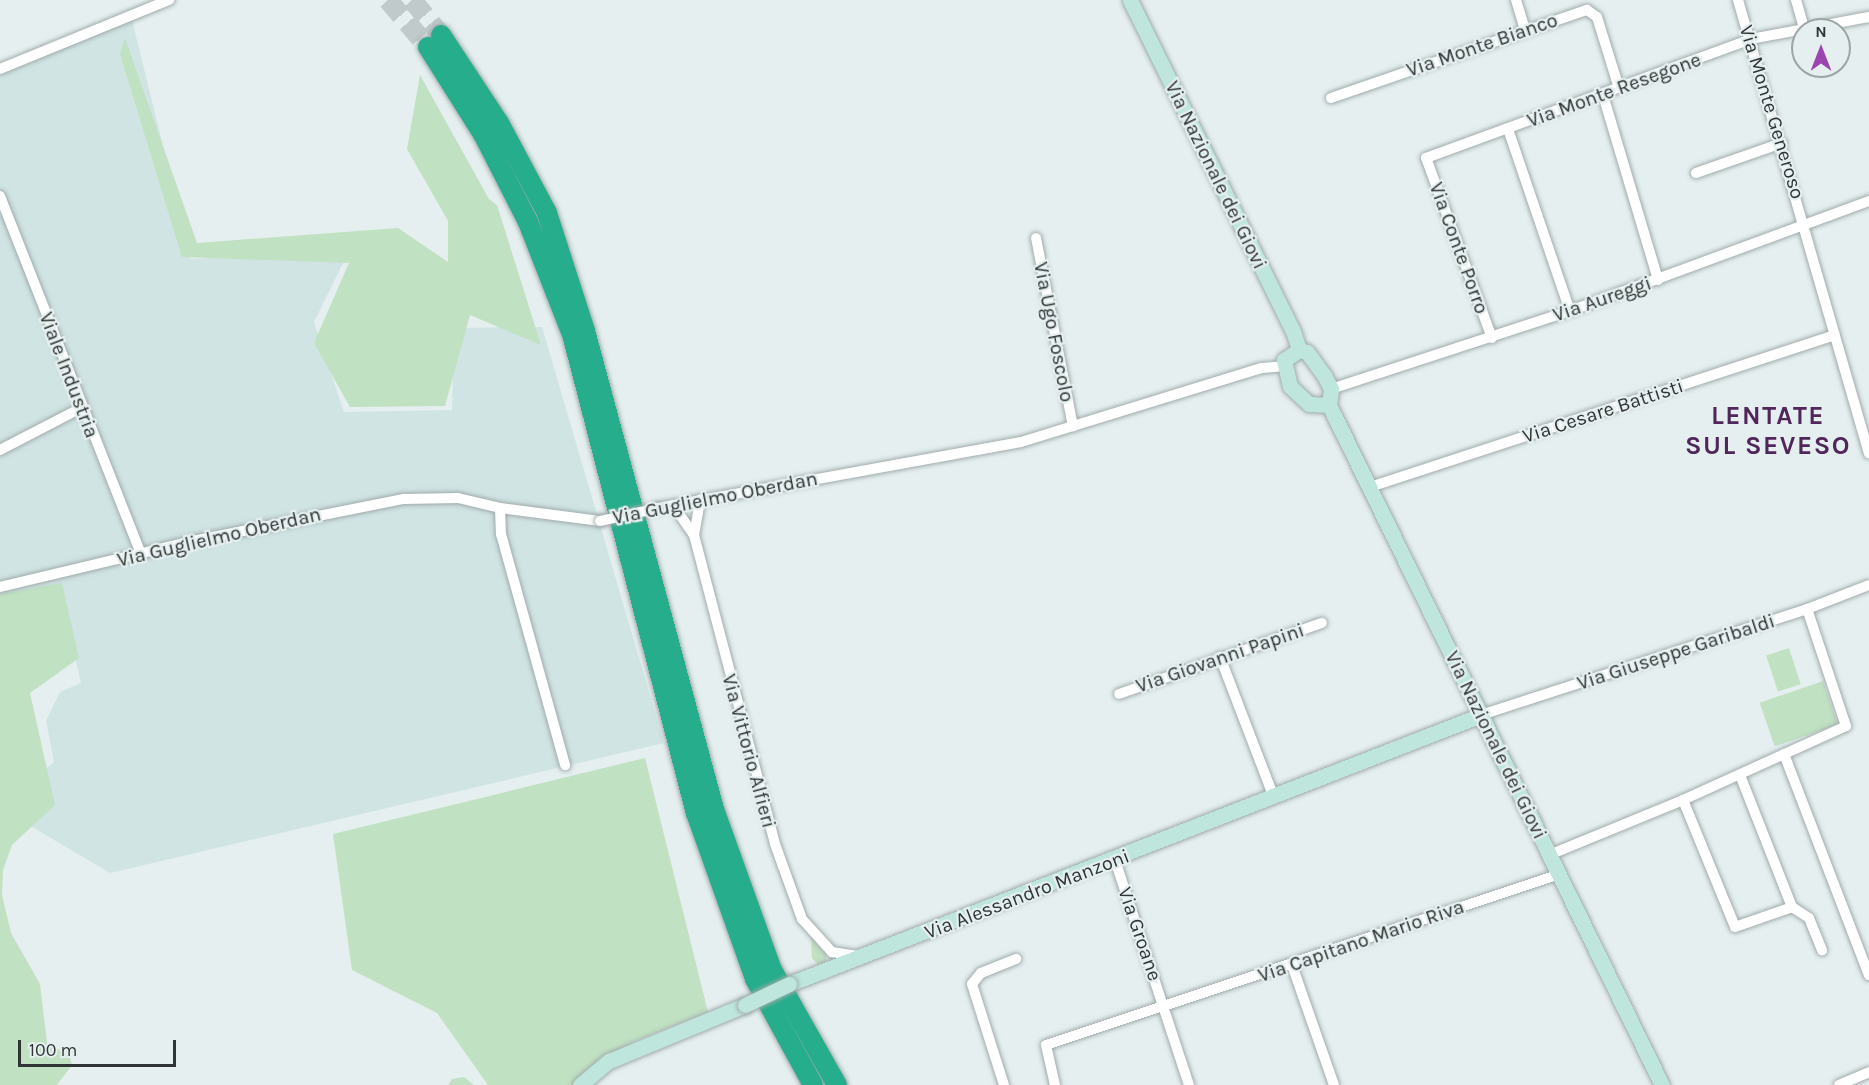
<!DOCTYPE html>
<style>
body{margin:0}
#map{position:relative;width:1869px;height:1085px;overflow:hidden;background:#e5efef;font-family:Karla,sans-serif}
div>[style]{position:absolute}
.built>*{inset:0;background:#d0e4e4}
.green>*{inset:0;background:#c0e1c2;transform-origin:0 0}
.highway-tunnel>*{height:20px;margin-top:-10px;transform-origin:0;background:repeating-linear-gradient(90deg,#c1caca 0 20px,transparent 0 30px)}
.roads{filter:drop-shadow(0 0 2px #a1abab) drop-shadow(0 0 2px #a1abab)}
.street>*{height:10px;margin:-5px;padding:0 5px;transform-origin:5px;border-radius:5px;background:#fff}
.secondary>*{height:15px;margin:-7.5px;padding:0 7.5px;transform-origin:7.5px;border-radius:7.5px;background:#bee6dc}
.highway>*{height:20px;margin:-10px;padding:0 10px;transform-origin:10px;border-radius:10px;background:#26ad8c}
.bridges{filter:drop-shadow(0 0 2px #a1abab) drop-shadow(0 0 2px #a1abab)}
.street-bridge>*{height:10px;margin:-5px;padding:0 5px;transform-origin:5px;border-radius:5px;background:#fff}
.secondary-bridge>*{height:15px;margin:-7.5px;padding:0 7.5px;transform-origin:7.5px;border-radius:7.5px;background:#bee6dc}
span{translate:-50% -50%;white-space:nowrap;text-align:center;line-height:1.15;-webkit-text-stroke:4.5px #e5efef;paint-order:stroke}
.street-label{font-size:20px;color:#303434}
.district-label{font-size:26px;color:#51265b;font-weight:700;letter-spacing:1.5px}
.north{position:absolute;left:1791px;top:18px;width:60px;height:60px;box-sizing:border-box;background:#e5efef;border:2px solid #9da4a4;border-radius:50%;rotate:0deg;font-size:16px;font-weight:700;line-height:24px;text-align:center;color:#303434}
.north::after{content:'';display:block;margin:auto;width:21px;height:27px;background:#9c45b1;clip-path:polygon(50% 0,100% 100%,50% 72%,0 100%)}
.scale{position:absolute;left:18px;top:1040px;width:158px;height:27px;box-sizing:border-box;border:3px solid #303434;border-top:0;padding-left:8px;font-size:18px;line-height:21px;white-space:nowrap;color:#303434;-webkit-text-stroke:4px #e5efef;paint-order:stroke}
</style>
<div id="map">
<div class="built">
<div style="clip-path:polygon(131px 16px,191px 259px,349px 251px,314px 322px,344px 412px,452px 410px,454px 328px,542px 327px,664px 743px,110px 873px,0 808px,54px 762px,46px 721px,60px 692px,81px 683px,60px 591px,0 604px,0 66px)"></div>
</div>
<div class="green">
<div style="clip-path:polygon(125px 38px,197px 243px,398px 228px,448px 262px,448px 221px,407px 149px,420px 75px,489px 199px,497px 205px,541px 345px,470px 315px,445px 406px,350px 407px,314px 343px,349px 263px,182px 257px,120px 54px)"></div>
<div style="clip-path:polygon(62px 583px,79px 658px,30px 693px,55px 805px,12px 845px,3px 870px,2px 895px,11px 933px,40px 984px,47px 1043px,69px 1055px,72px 1065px,57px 1085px,0 1085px,0 594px)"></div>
<div style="left:1789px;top:648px;width:38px;height:24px;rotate:72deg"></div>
<div style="left:1823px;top:681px;width:46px;height:67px;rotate:71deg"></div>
<div style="clip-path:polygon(645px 758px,708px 1012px,637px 1040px,609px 1055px,571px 1085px,488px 1085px,437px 1013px,352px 970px,333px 834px)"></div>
<div style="clip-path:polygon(811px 937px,826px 954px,826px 962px,820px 967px,812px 958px)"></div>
<div style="clip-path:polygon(464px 1077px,474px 1085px,448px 1085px,452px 1079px)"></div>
</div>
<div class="highway-tunnel">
<div style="left:388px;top:0;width:62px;rotate:49.6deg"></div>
<div style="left:412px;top:0;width:45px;rotate:50.4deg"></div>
</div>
<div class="roads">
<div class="street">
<div style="left:1516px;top:0;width:30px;rotate:73deg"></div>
<div style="left:1738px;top:0;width:472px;rotate:73.9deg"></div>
<div style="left:1796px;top:0;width:29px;rotate:74deg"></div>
<div style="left:0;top:69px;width:183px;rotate:-22.2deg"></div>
<div style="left:1603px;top:95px;width:193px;rotate:73.4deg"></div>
<div style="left:1331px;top:98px;width:271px;rotate:-19deg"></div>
<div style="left:1587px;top:10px;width:12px;rotate:35deg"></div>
<div style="left:1597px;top:17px;width:74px;rotate:72.8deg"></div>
<div style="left:1508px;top:129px;width:192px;rotate:71.2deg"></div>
<div style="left:1696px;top:173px;width:91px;rotate:-19.2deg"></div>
<div style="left:0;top:196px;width:385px;rotate:68.5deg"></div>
<div style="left:1036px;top:238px;width:192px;rotate:78.9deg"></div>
<div style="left:1492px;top:338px;width:192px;rotate:-110.1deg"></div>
<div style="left:1426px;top:158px;width:346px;rotate:-20.1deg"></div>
<div style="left:1751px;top:39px;width:120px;rotate:-10.6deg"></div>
<div style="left:1331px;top:389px;width:251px;rotate:-18.1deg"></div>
<div style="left:1570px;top:311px;width:319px;rotate:-20.2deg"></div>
<div style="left:0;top:450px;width:91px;rotate:-27.4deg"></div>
<div style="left:1370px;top:487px;width:489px;rotate:-18.1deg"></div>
<div style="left:673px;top:505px;width:37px;rotate:55deg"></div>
<div style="left:694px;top:535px;width:319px;rotate:75.3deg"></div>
<div style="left:775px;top:844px;width:80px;rotate:70.2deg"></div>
<div style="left:802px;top:919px;width:45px;rotate:47.7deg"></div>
<div style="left:832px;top:952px;width:24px;rotate:9deg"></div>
<div style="left:500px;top:508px;width:26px;rotate:88deg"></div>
<div style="left:501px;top:534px;width:240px;rotate:74.5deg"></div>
<div style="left:658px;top:508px;width:369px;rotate:-10.3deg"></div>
<div style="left:1021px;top:442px;width:252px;rotate:-17.1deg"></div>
<div style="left:1262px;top:368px;width:21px;rotate:-5deg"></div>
<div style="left:694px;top:535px;width:36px;rotate:-80deg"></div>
<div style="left:0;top:587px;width:198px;rotate:-13.4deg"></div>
<div style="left:193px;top:541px;width:215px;rotate:-11.3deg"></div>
<div style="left:404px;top:499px;width:54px;rotate:-1.1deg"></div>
<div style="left:458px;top:498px;width:43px;rotate:13.4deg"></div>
<div style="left:500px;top:508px;width:101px;rotate:7.4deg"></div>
<div style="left:1220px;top:657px;width:151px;rotate:69deg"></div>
<div style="left:1119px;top:694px;width:215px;rotate:-19.3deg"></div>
<div style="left:1481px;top:715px;width:343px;rotate:-18deg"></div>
<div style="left:1807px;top:609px;width:66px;rotate:-21.2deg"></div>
<div style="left:1784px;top:754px;width:237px;rotate:69deg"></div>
<div style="left:1740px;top:775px;width:142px;rotate:68.5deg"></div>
<div style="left:1683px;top:800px;width:137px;rotate:67.7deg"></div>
<div style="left:1735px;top:927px;width:60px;rotate:-19.3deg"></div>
<div style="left:1549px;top:855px;width:145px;rotate:-22.3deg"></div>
<div style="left:1683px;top:800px;width:179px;rotate:-24.4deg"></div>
<div style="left:1846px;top:726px;width:123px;rotate:-108.4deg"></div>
<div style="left:1115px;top:860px;width:237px;rotate:71.8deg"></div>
<div style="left:1792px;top:907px;width:20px;rotate:33deg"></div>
<div style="left:1809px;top:918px;width:35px;rotate:68deg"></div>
<div style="left:1292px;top:965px;width:127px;rotate:70.7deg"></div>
<div style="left:1004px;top:1085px;width:106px;rotate:-107.6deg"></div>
<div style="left:972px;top:984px;width:14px;rotate:-51deg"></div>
<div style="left:981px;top:973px;width:38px;rotate:-22deg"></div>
<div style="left:1055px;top:1085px;width:41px;rotate:-102.7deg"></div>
<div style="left:1046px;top:1045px;width:539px;rotate:-18.4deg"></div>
<div style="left:1839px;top:1085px;width:33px;rotate:-23deg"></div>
</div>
<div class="secondary">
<div style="left:1130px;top:0;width:369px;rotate:63.8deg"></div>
<div style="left:1293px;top:331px;width:20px;rotate:72deg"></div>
<div style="left:1299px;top:350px;width:8px;rotate:14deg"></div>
<div style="left:1307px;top:352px;width:29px;rotate:54deg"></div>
<div style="left:1324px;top:375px;width:16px;rotate:63deg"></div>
<div style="left:1331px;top:389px;width:16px;rotate:97deg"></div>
<div style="left:1329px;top:405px;width:20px;rotate:-177deg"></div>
<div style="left:1309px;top:404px;width:26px;rotate:-137deg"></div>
<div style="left:1290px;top:386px;width:27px;rotate:-103deg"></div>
<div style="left:1284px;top:360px;width:18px;rotate:-34deg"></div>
<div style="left:1329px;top:405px;width:757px;rotate:63.91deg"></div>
<div style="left:789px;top:984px;width:742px;rotate:-21.24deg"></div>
<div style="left:580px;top:1085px;width:38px;rotate:-40deg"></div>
<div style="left:609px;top:1061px;width:147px;rotate:-22.4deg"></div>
</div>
<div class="highway">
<div style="left:441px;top:35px;width:105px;rotate:56.6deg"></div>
<div style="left:499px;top:123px;width:102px;rotate:61.9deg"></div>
<div style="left:547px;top:213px;width:124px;rotate:72.1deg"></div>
<div style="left:585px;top:331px;width:498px;rotate:74.9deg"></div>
<div style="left:715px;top:812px;width:168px;rotate:70.2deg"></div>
<div style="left:772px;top:970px;width:132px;rotate:60.5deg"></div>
<div style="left:428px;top:47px;width:103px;rotate:57.7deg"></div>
<div style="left:483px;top:134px;width:99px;rotate:62.9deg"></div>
<div style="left:528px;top:222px;width:120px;rotate:68.6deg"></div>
<div style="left:572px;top:334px;width:495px;rotate:75.5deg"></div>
<div style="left:696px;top:813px;width:176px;rotate:70.4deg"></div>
<div style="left:755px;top:979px;width:121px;rotate:61.3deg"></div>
</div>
</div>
<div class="bridges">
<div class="street-bridge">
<div style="left:600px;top:521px;width:59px;rotate:-12.6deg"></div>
</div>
<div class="secondary-bridge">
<div style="left:745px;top:1005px;width:49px;rotate:-25.5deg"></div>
</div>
</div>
<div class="street-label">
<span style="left:1482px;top:45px;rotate:-19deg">Via Monte Bianco</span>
<span style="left:1614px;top:90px;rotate:-20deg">Via Monte Resegone</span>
<span style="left:1772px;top:112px;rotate:73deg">Via Monte Generoso</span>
<span style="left:1216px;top:175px;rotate:64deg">Via Nazionale dei Giovi</span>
<span style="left:1459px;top:248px;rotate:70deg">Via Conte Porro</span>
<span style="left:1602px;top:299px;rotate:-19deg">Via Aureggi</span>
<span style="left:1054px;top:332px;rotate:79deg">Via Ugo Foscolo</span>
<span style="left:69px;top:375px;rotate:69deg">Viale Industria</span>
<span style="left:1603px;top:411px;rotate:-18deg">Via Cesare Battisti</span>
<span style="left:715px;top:498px;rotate:-11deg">Via Guglielmo Oberdan</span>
<span style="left:219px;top:537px;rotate:-13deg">Via Guglielmo Oberdan</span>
<span style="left:1676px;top:652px;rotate:-18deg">Via Giuseppe Garibaldi</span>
<span style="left:1220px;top:658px;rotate:-19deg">Via Giovanni Papini</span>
<span style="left:1496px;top:745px;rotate:64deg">Via Nazionale dei Giovi</span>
<span style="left:749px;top:751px;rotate:75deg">Via Vittorio Alfieri</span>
<span style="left:1027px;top:894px;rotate:-21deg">Via Alessandro Manzoni</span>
<span style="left:1140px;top:934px;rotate:71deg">Via Groane</span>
<span style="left:1361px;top:941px;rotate:-19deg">Via Capitano Mario Riva</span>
</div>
<div class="district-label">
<span style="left:1768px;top:431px">LENTATE<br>SUL SEVESO</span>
</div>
<div class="north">N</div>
<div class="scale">100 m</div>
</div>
